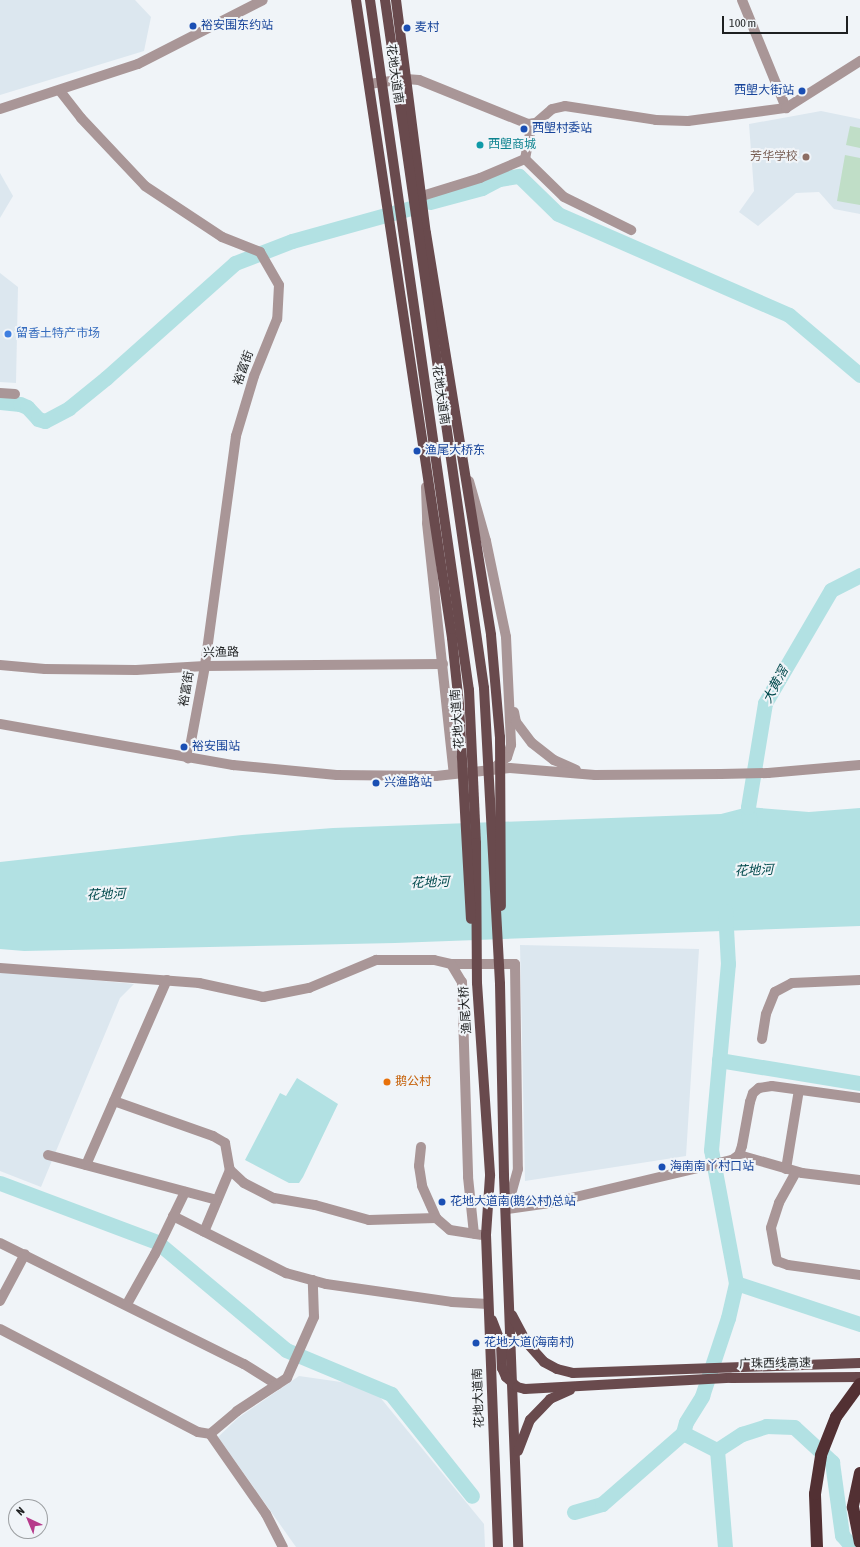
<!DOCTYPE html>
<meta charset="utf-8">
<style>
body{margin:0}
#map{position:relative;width:860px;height:1547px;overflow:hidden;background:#f0f4f8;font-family:"Asap Condensed","Noto Sans SC",sans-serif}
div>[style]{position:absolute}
.built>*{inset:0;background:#dce7ef}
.green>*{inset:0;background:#c0dec7}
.water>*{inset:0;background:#b2e1e3}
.river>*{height:15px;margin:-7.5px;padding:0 7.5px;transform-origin:7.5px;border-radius:7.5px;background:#b2e1e3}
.minor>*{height:10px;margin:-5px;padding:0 5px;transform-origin:5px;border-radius:5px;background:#a99697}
.major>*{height:10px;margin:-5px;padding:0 5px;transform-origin:5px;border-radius:5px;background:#694a4d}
.highway>*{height:12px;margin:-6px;padding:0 6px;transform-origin:6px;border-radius:6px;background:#523033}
.major-bridge>*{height:10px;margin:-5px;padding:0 5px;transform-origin:5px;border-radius:5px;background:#694a4d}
.dots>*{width:11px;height:11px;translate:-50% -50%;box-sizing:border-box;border:2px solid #f0f4f8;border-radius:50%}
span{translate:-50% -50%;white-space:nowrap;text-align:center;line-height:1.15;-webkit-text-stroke:4px #f0f4f8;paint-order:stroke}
.transit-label{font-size:12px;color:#164399}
.left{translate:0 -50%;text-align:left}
.right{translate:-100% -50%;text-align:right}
.street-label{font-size:12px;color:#1e2021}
.culture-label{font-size:12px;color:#0d838f}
.education-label{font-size:12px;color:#785e54}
.shop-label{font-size:12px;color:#366cbe}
.food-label{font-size:12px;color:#c56008}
.water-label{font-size:13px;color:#00494c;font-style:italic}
.north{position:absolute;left:8px;top:1499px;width:40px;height:40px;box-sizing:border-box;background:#f0f4f8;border:1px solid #9c9fa2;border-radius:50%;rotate:316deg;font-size:11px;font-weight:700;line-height:16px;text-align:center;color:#1e2021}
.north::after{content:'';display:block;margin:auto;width:14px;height:18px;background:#b63a8b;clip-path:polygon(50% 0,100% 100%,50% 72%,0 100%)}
.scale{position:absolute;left:722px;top:16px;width:126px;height:18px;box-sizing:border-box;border:2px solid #1e2021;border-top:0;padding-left:5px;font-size:12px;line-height:14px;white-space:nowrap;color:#1e2021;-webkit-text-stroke:3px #f0f4f8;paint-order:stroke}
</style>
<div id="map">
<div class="built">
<div style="clip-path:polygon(0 0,135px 0,151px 17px,144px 51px,0 95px)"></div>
<div style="clip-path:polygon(821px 111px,860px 119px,860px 214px,834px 209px,819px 192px,796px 193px,758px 226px,739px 212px,754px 191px,749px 124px)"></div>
<div style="clip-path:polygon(0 173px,13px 196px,0 218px)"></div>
<div style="clip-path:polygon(0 273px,18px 287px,16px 383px,0 382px)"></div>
<div style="clip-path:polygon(520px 945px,699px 949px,686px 1156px,525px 1181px)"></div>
<div style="clip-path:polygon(0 971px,134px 984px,120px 998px,41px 1187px,0 1171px)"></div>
<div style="clip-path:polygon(299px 1376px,355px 1384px,379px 1396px,484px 1524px,485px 1547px,296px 1547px,218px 1437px,238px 1418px)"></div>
</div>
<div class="green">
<div style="clip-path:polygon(850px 126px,860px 128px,860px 148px,846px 145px)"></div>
<div style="clip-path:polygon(845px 155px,860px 158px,860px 205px,837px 201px)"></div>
</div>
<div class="water">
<div style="clip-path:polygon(748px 807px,809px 812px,860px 808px,860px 926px,395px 943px,24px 951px,0 949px,0 862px,242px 835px,333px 828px,721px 814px)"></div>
<div style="clip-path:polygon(297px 1078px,338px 1104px,303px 1177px,299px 1183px,289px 1183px,245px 1160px,280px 1093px,286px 1096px)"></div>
</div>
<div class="river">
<div style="left:430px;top:202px;width:54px;rotate:-15.1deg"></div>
<div style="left:482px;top:188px;width:19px;rotate:-28deg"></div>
<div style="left:499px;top:179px;width:20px;rotate:-9deg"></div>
<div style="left:519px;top:176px;width:54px;rotate:44.3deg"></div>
<div style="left:558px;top:214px;width:252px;rotate:23.6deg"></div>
<div style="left:789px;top:315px;width:93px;rotate:40.2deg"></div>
<div style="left:0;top:402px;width:20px;rotate:6deg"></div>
<div style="left:20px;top:404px;width:8px;rotate:23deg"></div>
<div style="left:27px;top:407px;width:16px;rotate:47deg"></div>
<div style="left:38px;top:419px;width:7px;rotate:16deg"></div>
<div style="left:45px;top:421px;width:27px;rotate:-28deg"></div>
<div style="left:69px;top:408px;width:48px;rotate:-39deg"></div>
<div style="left:106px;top:378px;width:173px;rotate:-41.7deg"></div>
<div style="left:235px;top:263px;width:61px;rotate:-21.1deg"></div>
<div style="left:292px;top:241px;width:128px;rotate:-15.5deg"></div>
<div style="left:750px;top:826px;width:19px;rotate:-96deg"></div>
<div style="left:748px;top:807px;width:105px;rotate:-80.7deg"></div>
<div style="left:765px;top:703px;width:131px;rotate:-59.7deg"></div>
<div style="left:831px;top:590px;width:33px;rotate:-27deg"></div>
<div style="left:719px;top:1060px;width:143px;rotate:9.3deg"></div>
<div style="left:0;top:1183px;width:168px;rotate:20.6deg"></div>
<div style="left:157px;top:1242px;width:168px;rotate:39.9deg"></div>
<div style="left:286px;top:1350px;width:114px;rotate:22.7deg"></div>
<div style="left:391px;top:1394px;width:130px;rotate:51.5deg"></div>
<div style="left:736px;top:1283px;width:131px;rotate:18.3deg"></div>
<div style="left:683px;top:1433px;width:38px;rotate:27deg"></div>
<div style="left:717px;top:1450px;width:30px;rotate:-33deg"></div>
<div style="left:742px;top:1434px;width:25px;rotate:-18deg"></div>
<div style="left:766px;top:1426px;width:28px;rotate:2deg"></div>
<div style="left:794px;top:1427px;width:52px;rotate:42.6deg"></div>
<div style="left:832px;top:1462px;width:74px;rotate:82.2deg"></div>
<div style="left:842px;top:1535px;width:16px;rotate:50deg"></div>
<div style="left:717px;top:1450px;width:97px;rotate:85.3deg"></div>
<div style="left:574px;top:1512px;width:29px;rotate:-16deg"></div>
<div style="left:602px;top:1504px;width:108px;rotate:-41.2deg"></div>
<div style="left:683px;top:1433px;width:11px;rotate:-75deg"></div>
<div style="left:686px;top:1422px;width:31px;rotate:-58deg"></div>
<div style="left:702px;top:1396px;width:82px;rotate:-71.6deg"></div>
<div style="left:728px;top:1318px;width:36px;rotate:-77deg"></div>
<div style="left:736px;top:1283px;width:135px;rotate:-100.6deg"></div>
<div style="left:711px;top:1150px;width:187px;rotate:-84.8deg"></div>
<div style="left:728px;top:964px;width:53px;rotate:-93.2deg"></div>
</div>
<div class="minor">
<div style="left:742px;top:0;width:117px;rotate:67.8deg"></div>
<div style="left:369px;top:84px;width:37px;rotate:-8deg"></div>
<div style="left:406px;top:79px;width:13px;rotate:4deg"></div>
<div style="left:419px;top:80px;width:118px;rotate:22deg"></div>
<div style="left:528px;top:124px;width:8px;rotate:-7deg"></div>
<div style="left:536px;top:123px;width:21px;rotate:-41deg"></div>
<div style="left:552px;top:109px;width:13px;rotate:-13deg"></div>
<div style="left:565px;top:106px;width:92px;rotate:8.7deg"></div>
<div style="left:656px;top:120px;width:32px;rotate:2deg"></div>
<div style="left:688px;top:121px;width:99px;rotate:-7.6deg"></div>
<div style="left:786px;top:108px;width:88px;rotate:-32.4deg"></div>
<div style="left:60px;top:91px;width:34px;rotate:52deg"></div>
<div style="left:81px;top:118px;width:93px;rotate:46.7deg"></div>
<div style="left:145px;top:186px;width:92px;rotate:33.5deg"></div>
<div style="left:222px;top:237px;width:41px;rotate:21.5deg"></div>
<div style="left:260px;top:252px;width:38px;rotate:60deg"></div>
<div style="left:279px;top:285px;width:34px;rotate:93deg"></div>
<div style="left:277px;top:319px;width:61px;rotate:112deg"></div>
<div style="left:254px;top:376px;width:63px;rotate:106.7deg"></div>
<div style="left:236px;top:436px;width:232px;rotate:97.7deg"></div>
<div style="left:205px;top:666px;width:94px;rotate:100.5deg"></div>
<div style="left:0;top:109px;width:145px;rotate:-18.1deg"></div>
<div style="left:138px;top:64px;width:140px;rotate:-27.1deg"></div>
<div style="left:525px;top:159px;width:54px;rotate:44.3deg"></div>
<div style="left:564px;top:197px;width:75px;rotate:26.2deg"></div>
<div style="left:422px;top:196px;width:61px;rotate:-17.2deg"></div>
<div style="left:480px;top:178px;width:49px;rotate:-22.9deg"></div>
<div style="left:525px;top:159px;width:36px;rotate:-79deg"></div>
<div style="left:0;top:393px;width:15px;rotate:4deg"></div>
<div style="left:469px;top:481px;width:62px;rotate:74.2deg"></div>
<div style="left:486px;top:541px;width:98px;rotate:78.2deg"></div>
<div style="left:506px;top:637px;width:108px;rotate:87.3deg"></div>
<div style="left:511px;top:745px;width:13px;rotate:108deg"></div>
<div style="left:507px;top:757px;width:16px;rotate:140deg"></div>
<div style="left:426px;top:487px;width:36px;rotate:88deg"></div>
<div style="left:427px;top:523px;width:252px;rotate:83.9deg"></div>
<div style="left:0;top:665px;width:45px;rotate:5.1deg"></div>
<div style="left:45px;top:669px;width:91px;rotate:0.6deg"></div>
<div style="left:136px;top:670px;width:69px;rotate:-3.3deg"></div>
<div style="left:205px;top:666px;width:238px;rotate:-0.5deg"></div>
<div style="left:514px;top:712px;width:10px;rotate:79deg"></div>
<div style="left:516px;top:722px;width:26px;rotate:53deg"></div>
<div style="left:532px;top:743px;width:28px;rotate:38deg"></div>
<div style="left:554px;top:760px;width:24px;rotate:24deg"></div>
<div style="left:0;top:724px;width:237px;rotate:10deg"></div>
<div style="left:233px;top:765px;width:104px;rotate:5.5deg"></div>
<div style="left:337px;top:775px;width:99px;rotate:0.6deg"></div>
<div style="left:436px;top:776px;width:74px;rotate:-6.2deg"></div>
<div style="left:510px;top:768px;width:85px;rotate:4.7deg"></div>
<div style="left:595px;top:775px;width:126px;rotate:-0.5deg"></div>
<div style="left:721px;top:774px;width:47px;rotate:-1.2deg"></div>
<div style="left:768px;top:773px;width:92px;rotate:-5deg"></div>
<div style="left:451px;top:964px;width:64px"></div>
<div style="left:515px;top:964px;width:205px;rotate:89.2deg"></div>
<div style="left:518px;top:1169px;width:41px;rotate:105.4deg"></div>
<div style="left:507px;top:1209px;width:43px;rotate:-7.9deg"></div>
<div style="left:550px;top:1203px;width:187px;rotate:-13.3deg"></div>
<div style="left:732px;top:1160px;width:9px;rotate:-36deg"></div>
<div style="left:739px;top:1155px;width:9px;rotate:-72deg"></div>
<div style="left:742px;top:1146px;width:45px;rotate:-79.7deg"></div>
<div style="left:750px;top:1102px;width:9px;rotate:-72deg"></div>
<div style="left:753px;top:1093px;width:8px;rotate:-40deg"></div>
<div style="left:759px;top:1088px;width:13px;rotate:-9deg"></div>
<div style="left:772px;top:1086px;width:89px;rotate:7.8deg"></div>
<div style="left:0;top:968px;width:200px;rotate:4.3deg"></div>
<div style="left:199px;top:983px;width:66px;rotate:12.3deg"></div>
<div style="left:263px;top:997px;width:47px;rotate:-11.1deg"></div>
<div style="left:309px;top:988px;width:73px;rotate:-22.7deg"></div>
<div style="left:376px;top:960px;width:58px"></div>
<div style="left:434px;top:960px;width:17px;rotate:13deg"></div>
<div style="left:451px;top:964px;width:21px;rotate:59deg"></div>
<div style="left:462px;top:982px;width:195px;rotate:88.2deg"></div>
<div style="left:468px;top:1177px;width:57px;rotate:84deg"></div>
<div style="left:762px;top:1039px;width:25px;rotate:-81deg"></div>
<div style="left:766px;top:1014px;width:24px;rotate:-68deg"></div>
<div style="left:775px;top:992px;width:19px;rotate:-28deg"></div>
<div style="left:792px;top:983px;width:68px;rotate:-2.5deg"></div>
<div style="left:114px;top:1101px;width:105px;rotate:19.5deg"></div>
<div style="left:213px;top:1136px;width:14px;rotate:30deg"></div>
<div style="left:225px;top:1143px;width:27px;rotate:80deg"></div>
<div style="left:230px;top:1170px;width:67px;rotate:112.8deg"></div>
<div style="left:421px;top:1147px;width:19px;rotate:96deg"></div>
<div style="left:419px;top:1166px;width:20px;rotate:81deg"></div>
<div style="left:422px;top:1186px;width:35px;rotate:66deg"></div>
<div style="left:436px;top:1218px;width:18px;rotate:41deg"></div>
<div style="left:450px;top:1230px;width:31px;rotate:9deg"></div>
<div style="left:48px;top:1155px;width:175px;rotate:14.9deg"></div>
<div style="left:739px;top:1155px;width:66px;rotate:15.9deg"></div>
<div style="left:802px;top:1173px;width:58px;rotate:6.9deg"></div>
<div style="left:86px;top:1165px;width:202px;rotate:-66.4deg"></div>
<div style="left:786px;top:1169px;width:80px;rotate:-80.7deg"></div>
<div style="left:230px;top:1170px;width:19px;rotate:43deg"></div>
<div style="left:244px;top:1183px;width:34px;rotate:27deg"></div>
<div style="left:274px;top:1198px;width:42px;rotate:9.7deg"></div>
<div style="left:315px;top:1205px;width:56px;rotate:15.5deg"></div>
<div style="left:369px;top:1220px;width:67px;rotate:-1.7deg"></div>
<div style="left:796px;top:1172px;width:35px;rotate:119deg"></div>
<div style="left:779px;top:1203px;width:26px;rotate:108deg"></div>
<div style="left:771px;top:1228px;width:34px;rotate:80deg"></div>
<div style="left:777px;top:1261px;width:12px;rotate:20deg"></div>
<div style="left:788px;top:1265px;width:73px;rotate:7.9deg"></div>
<div style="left:173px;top:1216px;width:127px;rotate:26.8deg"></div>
<div style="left:286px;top:1273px;width:41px;rotate:15.4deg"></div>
<div style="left:326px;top:1284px;width:127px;rotate:8.1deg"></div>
<div style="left:452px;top:1302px;width:36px;rotate:3deg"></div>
<div style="left:0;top:1243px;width:272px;rotate:26.4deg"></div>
<div style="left:244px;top:1364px;width:39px;rotate:32deg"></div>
<div style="left:0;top:1301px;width:53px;rotate:-62deg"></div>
<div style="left:127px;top:1304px;width:57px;rotate:-60.8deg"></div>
<div style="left:155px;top:1254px;width:69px;rotate:-64.2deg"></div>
<div style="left:0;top:1329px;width:223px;rotate:27.5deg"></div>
<div style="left:198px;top:1432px;width:12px;rotate:9deg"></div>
<div style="left:210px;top:1434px;width:35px;rotate:-40deg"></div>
<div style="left:237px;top:1411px;width:60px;rotate:-33.4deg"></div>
<div style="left:287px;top:1378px;width:67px;rotate:-66.1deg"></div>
<div style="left:314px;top:1317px;width:37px;rotate:-92deg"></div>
<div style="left:210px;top:1434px;width:98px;rotate:55deg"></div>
<div style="left:266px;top:1514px;width:37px;rotate:63deg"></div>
</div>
<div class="major">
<div style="left:356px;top:0;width:645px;rotate:81.44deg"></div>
<div style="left:396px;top:0;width:235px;rotate:82.7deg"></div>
<div style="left:426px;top:233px;width:407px;rotate:80.8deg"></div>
<div style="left:477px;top:983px;width:193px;rotate:86.1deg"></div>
<div style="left:490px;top:1176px;width:59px;rotate:93.9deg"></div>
<div style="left:486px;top:1235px;width:312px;rotate:87.8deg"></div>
<div style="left:500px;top:984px;width:192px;rotate:88.8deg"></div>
<div style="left:504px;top:1176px;width:371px;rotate:87.8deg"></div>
<div style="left:512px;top:1315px;width:32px;rotate:62deg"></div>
<div style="left:527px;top:1343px;width:25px;rotate:48deg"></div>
<div style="left:544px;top:1362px;width:15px;rotate:28deg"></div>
<div style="left:557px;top:1369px;width:16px;rotate:14deg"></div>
<div style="left:573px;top:1373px;width:287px;rotate:-2deg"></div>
<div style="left:492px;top:1320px;width:25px;rotate:69deg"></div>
<div style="left:501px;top:1343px;width:25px;rotate:88deg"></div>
<div style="left:502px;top:1368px;width:10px;rotate:66deg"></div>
<div style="left:506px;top:1377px;width:15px;rotate:42deg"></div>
<div style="left:517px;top:1387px;width:8px;rotate:14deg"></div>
<div style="left:525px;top:1389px;width:206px;rotate:-3.1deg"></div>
<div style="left:731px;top:1378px;width:129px;rotate:-0.4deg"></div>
<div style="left:518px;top:1451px;width:33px;rotate:-69deg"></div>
<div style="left:530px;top:1420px;width:29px;rotate:-46deg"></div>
<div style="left:550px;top:1399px;width:22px;rotate:-24deg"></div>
</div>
<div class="highway">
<div style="left:860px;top:1473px;width:35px;rotate:102deg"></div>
<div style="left:853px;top:1507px;width:36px;rotate:79deg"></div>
<div style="left:817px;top:1547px;width:53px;rotate:-92.2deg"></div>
<div style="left:815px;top:1494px;width:39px;rotate:-81deg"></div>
<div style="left:821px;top:1455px;width:41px;rotate:-68.5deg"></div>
<div style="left:836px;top:1417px;width:41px;rotate:-54deg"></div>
</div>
<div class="major-bridge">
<div style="left:370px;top:0;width:697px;rotate:81.84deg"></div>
<div style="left:469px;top:690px;width:153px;rotate:87.4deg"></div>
<div style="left:476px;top:843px;width:140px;rotate:89.6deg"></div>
<div style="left:385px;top:0;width:695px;rotate:81.81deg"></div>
<div style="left:484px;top:688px;width:296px;rotate:86.9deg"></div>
<div style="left:491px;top:635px;width:102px;rotate:85deg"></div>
<div style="left:500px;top:737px;width:169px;rotate:89.7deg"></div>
<div style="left:452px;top:638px;width:67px;rotate:84deg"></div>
<div style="left:459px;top:705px;width:214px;rotate:86.8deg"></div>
</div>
<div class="dots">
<div style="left:193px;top:26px;background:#1a4fb4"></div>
<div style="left:407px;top:28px;background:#1a4fb4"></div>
<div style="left:802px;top:91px;background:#1a4fb4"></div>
<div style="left:524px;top:129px;background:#1a4fb4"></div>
<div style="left:480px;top:145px;background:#0f9aa8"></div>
<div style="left:806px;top:157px;background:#8d6e63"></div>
<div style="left:8px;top:334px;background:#3f7fe0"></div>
<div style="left:417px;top:451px;background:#1a4fb4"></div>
<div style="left:184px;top:747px;background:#1a4fb4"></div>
<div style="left:376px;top:783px;background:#1a4fb4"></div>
<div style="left:387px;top:1082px;background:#e8710a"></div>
<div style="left:662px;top:1167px;background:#1a4fb4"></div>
<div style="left:442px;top:1202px;background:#1a4fb4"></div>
<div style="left:476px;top:1343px;background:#1a4fb4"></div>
</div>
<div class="transit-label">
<span class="left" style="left:201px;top:26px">裕安围东约站</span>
<span class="left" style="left:415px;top:28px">麦村</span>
<span class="right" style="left:794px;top:91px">西塱大街站</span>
<span class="left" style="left:532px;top:129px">西塱村委站</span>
<span class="left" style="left:425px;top:451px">渔尾大桥东</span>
<span class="left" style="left:192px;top:747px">裕安围站</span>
<span class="left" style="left:384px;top:783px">兴渔路站</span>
<span class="left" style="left:670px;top:1167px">海南南丫村口站</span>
<span class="left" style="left:450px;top:1202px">花地大道南(鹅公村)总站</span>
<span class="left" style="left:484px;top:1343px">花地大道(海南村)</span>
</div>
<div class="street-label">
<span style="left:394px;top:74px;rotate:82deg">花地大道南</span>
<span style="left:244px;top:368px;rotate:-70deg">裕富街</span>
<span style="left:440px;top:395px;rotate:82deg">花地大道南</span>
<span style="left:221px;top:653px;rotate:-1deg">兴渔路</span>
<span style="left:187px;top:689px;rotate:-80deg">裕富街</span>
<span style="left:458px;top:719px;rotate:-94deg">花地大道南</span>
<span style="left:466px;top:1010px;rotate:-94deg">渔尾大桥</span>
<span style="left:775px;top:1364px;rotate:-1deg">广珠西线高速</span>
<span style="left:479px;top:1398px;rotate:-92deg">花地大道南</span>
</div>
<div class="culture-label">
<span class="left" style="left:488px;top:145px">西塱商城</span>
</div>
<div class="education-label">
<span class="right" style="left:798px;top:157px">芳华学校</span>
</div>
<div class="shop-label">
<span class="left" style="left:16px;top:334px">留香土特产市场</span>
</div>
<div class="food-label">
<span class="left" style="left:395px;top:1082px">鹅公村</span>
</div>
<div class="water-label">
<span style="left:776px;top:685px;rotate:-62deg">大黄滘</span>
<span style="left:754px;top:871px;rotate:-2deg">花地河</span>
<span style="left:430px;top:883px;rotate:-2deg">花地河</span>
<span style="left:106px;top:895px;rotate:-2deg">花地河</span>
</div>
<div class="north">N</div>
<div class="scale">100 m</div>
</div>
